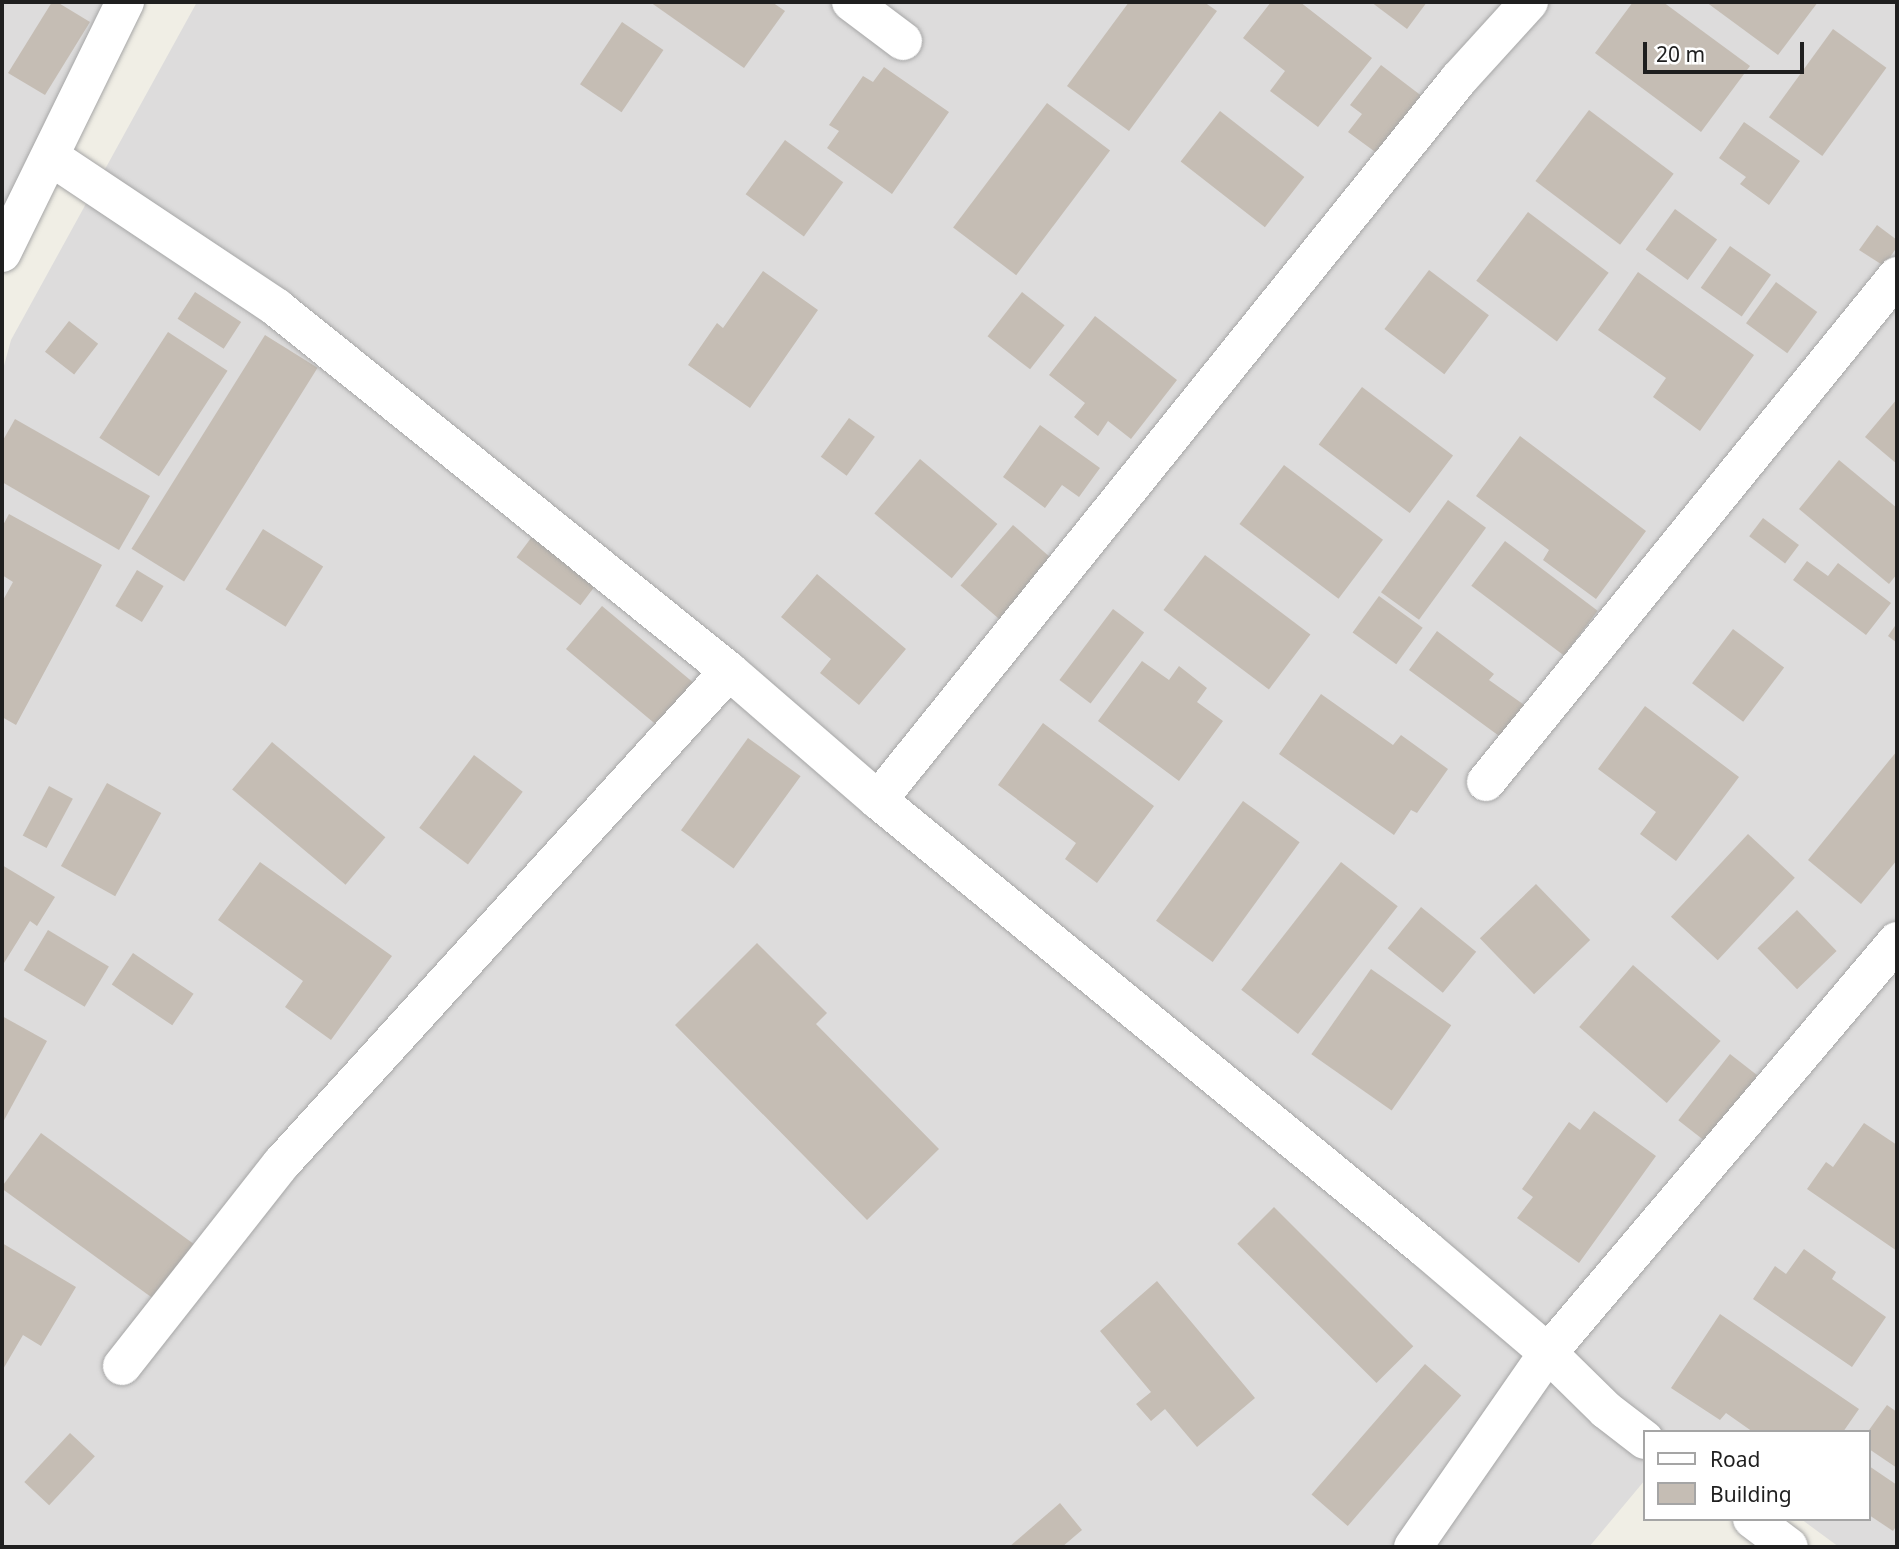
<!DOCTYPE html>
<style>
body{margin:0}
#map{position:relative;width:1899px;height:1549px;overflow:hidden;background:#f0eee5;font-family:"Noto Sans",sans-serif}
div>[style]{position:absolute}
.residential>*{inset:0;background:#dddcdc}
.building>*{inset:0;background:#c5bdb4;transform-origin:0 0}
.roads{filter:drop-shadow(0 0 2px #a6a6a6) drop-shadow(0 0 2px #a6a6a6)}
.street>*{height:38px;margin:-19px;padding:0 19px;transform-origin:19px;border-radius:19px;background:#fff}
span{translate:-50% -50%;white-space:nowrap;text-align:center;line-height:1.15;-webkit-text-stroke:5px #fff;paint-order:stroke}
.frame{position:absolute;inset:0;border:4px solid #1f1f1f;pointer-events:none}
.legend{position:absolute;left:1643px;top:1430px;width:228px;height:91px;box-sizing:border-box;background:#fff;border:2px solid #a5a5a5;margin:0;padding:9px 12px;list-style:none;font-size:21px;color:#1f1f1f}
.legend li{display:flex;align-items:center;gap:14px;height:35px}
.legend b{width:35px;border:2px solid #a5a5a5}
.scale{position:absolute;left:1643px;top:42px;width:161px;height:32px;box-sizing:border-box;border:4px solid #1f1f1f;border-top:0;padding-left:9px;font-size:21px;line-height:24px;white-space:nowrap;color:#1f1f1f;-webkit-text-stroke:5px #fff;paint-order:stroke}
</style>
<div id="map">
<div class="residential">
<div style="clip-path:polygon(2px 2px,131px 2px,2px 253px)"></div>
<div style="clip-path:polygon(197px 2px,1897px 2px,1897px 1547px,1839px 1547px,1801px 1519px,1869px 1519px,1869px 1432px,1645px 1432px,1645px 1480px,1589px 1547px,2px 1547px,2px 373px,11px 340px)"></div>
</div>
<div class="building">
<div style="clip-path:polygon(52px 2px,57px 2px,90px 22px,45px 95px,8px 73px)"></div>
<div style="clip-path:polygon(650px 2px,772px 2px,785px 11px,744px 68px)"></div>
<div style="clip-path:polygon(1129px 2px,1204px 2px,1217px 11px,1129px 131px,1067px 86px)"></div>
<div style="clip-path:polygon(1271px 2px,1300px 2px,1372px 58px,1318px 127px,1270px 91px,1285px 71px,1243px 38px)"></div>
<div style="clip-path:polygon(1371px 2px,1427px 2px,1407px 29px)"></div>
<div style="clip-path:polygon(1633px 2px,1663px 2px,1750px 66px,1701px 132px,1595px 53px)"></div>
<div style="clip-path:polygon(1706px 2px,1818px 2px,1778px 55px)"></div>
<div style="left:622px;top:22px;width:50px;height:75px;rotate:34deg"></div>
<div style="left:1833px;top:29px;width:66px;height:109px;rotate:36deg"></div>
<div style="clip-path:polygon(1381px 65px,1423px 97px,1378px 154px,1348px 132px,1362px 114px,1350px 105px)"></div>
<div style="clip-path:polygon(884px 67px,949px 112px,892px 194px,827px 148px,839px 131px,829px 125px,863px 76px,873px 82px)"></div>
<div style="left:1047px;top:103px;width:79px;height:156px;rotate:37deg"></div>
<div style="left:1589px;top:110px;width:106px;height:89px;rotate:37deg"></div>
<div style="left:1220px;top:111px;width:107px;height:64px;rotate:38deg"></div>
<div style="clip-path:polygon(1744px 122px,1800px 161px,1769px 205px,1740px 184px,1746px 177px,1719px 158px)"></div>
<div style="left:785px;top:140px;width:72px;height:67px;rotate:36deg"></div>
<div style="left:1675px;top:209px;width:52px;height:50px;rotate:36deg"></div>
<div style="left:1528px;top:212px;width:101px;height:86px;rotate:37deg"></div>
<div style="clip-path:polygon(1877px 225px,1897px 240px,1897px 247px,1884px 266px,1859px 250px)"></div>
<div style="left:1730px;top:246px;width:50px;height:51px;rotate:35deg"></div>
<div style="left:1429px;top:270px;width:75px;height:74px;rotate:37deg"></div>
<div style="clip-path:polygon(763px 271px,818px 310px,750px 408px,688px 365px,717px 323px,723px 328px)"></div>
<div style="clip-path:polygon(1638px 272px,1754px 355px,1700px 431px,1653px 397px,1666px 378px,1598px 330px)"></div>
<div style="left:1776px;top:282px;width:51px;height:51px;rotate:36deg"></div>
<div style="left:195px;top:292px;width:55px;height:32px;rotate:33deg"></div>
<div style="left:1022px;top:292px;width:54px;height:56px;rotate:38deg"></div>
<div style="clip-path:polygon(1095px 316px,1177px 380px,1131px 439px,1108px 421px,1098px 436px,1074px 417px,1085px 403px,1049px 375px)"></div>
<div style="left:69px;top:321px;width:37px;height:39px;rotate:38deg"></div>
<div style="left:168px;top:332px;width:71px;height:126px;rotate:33deg"></div>
<div style="left:265px;top:335px;width:62px;height:252px;rotate:32deg"></div>
<div style="left:1362px;top:387px;width:114px;height:72px;rotate:37deg"></div>
<div style="clip-path:polygon(1897px 399px,1897px 464px,1865px 437px)"></div>
<div style="left:849px;top:418px;width:32px;height:48px;rotate:36deg"></div>
<div style="clip-path:polygon(15px 419px,150px 496px,119px 550px,2px 482px,2px 442px)"></div>
<div style="clip-path:polygon(1040px 425px,1100px 468px,1079px 497px,1062px 485px,1045px 508px,1003px 477px)"></div>
<div style="clip-path:polygon(1520px 436px,1646px 531px,1596px 599px,1543px 560px,1549px 550px,1476px 496px)"></div>
<div style="left:920px;top:459px;width:101px;height:71px;rotate:40deg"></div>
<div style="clip-path:polygon(1839px 460px,1897px 508px,1897px 574px,1889px 584px,1799px 509px)"></div>
<div style="left:1284px;top:465px;width:124px;height:74px;rotate:37deg"></div>
<div style="left:1448px;top:500px;width:47px;height:114px;rotate:36deg"></div>
<div style="clip-path:polygon(9px 514px,102px 565px,16px 725px,2px 717px,2px 602px,13px 582px,2px 575px,2px 527px)"></div>
<div style="left:1763px;top:518px;width:45px;height:23px;rotate:37deg"></div>
<div style="left:1013px;top:525px;width:63px;height:80px;rotate:41deg"></div>
<div style="left:263px;top:529px;width:71px;height:71px;rotate:32deg"></div>
<div style="left:537px;top:530px;width:80px;height:34px;rotate:37deg"></div>
<div style="left:1505px;top:541px;width:116px;height:56px;rotate:37deg"></div>
<div style="left:1205px;top:555px;width:132px;height:69px;rotate:37deg"></div>
<div style="clip-path:polygon(1807px 561px,1828px 576px,1838px 563px,1891px 603px,1866px 635px,1793px 580px)"></div>
<div style="left:137px;top:570px;width:31px;height:42px;rotate:31deg"></div>
<div style="clip-path:polygon(817px 574px,906px 649px,859px 705px,820px 673px,831px 659px,781px 617px)"></div>
<div style="left:1379px;top:596px;width:54px;height:45px;rotate:36deg"></div>
<div style="left:602px;top:606px;width:126px;height:56px;rotate:40deg"></div>
<div style="left:1113px;top:609px;width:39px;height:89px;rotate:37deg"></div>
<div style="clip-path:polygon(1897px 623px,1897px 643px,1888px 636px)"></div>
<div style="left:1733px;top:629px;width:64px;height:68px;rotate:37deg"></div>
<div style="clip-path:polygon(1437px 631px,1494px 674px,1489px 680px,1530px 709px,1506px 741px,1409px 670px)"></div>
<div style="clip-path:polygon(1142px 661px,1169px 680px,1179px 666px,1207px 688px,1197px 702px,1223px 721px,1179px 781px,1098px 721px)"></div>
<div style="clip-path:polygon(1321px 694px,1393px 745px,1401px 735px,1448px 769px,1417px 813px,1411px 810px,1394px 835px,1279px 754px)"></div>
<div style="clip-path:polygon(1645px 706px,1739px 777px,1676px 861px,1640px 834px,1656px 812px,1598px 769px)"></div>
<div style="clip-path:polygon(1043px 723px,1154px 806px,1097px 883px,1065px 859px,1076px 843px,998px 785px)"></div>
<div style="left:748px;top:738px;width:65px;height:114px;rotate:36deg"></div>
<div style="left:272px;top:742px;width:148px;height:62px;rotate:40deg"></div>
<div style="clip-path:polygon(1897px 751px,1897px 860px,1861px 904px,1808px 860px)"></div>
<div style="left:474px;top:755px;width:61px;height:91px;rotate:37deg"></div>
<div style="left:107px;top:783px;width:62px;height:95px;rotate:29deg"></div>
<div style="left:49px;top:786px;width:27px;height:56px;rotate:28deg"></div>
<div style="left:1243px;top:801px;width:70px;height:148px;rotate:36deg"></div>
<div style="left:1748px;top:834px;width:64px;height:113px;rotate:43deg"></div>
<div style="clip-path:polygon(260px 862px,392px 956px,331px 1040px,285px 1007px,303px 981px,218px 920px)"></div>
<div style="left:1341px;top:862px;width:72px;height:162px;rotate:38deg"></div>
<div style="clip-path:polygon(2px 865px,55px 897px,37px 926px,30px 921px,4px 963px,2px 962px)"></div>
<div style="left:1536px;top:884px;width:78px;height:78px;rotate:46deg"></div>
<div style="left:1421px;top:907px;width:71px;height:53px;rotate:39deg"></div>
<div style="left:1797px;top:910px;width:57px;height:55px;rotate:46deg"></div>
<div style="left:48px;top:930px;width:71px;height:47px;rotate:31deg"></div>
<div style="clip-path:polygon(757px 943px,827px 1013px,816px 1024px,939px 1149px,867px 1220px,675px 1025px)"></div>
<div style="left:133px;top:953px;width:73px;height:38px;rotate:34deg"></div>
<div style="left:1633px;top:965px;width:116px;height:82px;rotate:41deg"></div>
<div style="left:1371px;top:969px;width:98px;height:104px;rotate:35deg"></div>
<div style="clip-path:polygon(2px 1016px,47px 1041px,2px 1124px)"></div>
<div style="left:1730px;top:1054px;width:39px;height:84px;rotate:38deg"></div>
<div style="clip-path:polygon(1594px 1111px,1656px 1156px,1579px 1263px,1517px 1218px,1533px 1197px,1522px 1189px,1569px 1122px,1580px 1130px)"></div>
<div style="clip-path:polygon(1864px 1123px,1897px 1145px,1897px 1251px,1807px 1189px,1826px 1162px,1833px 1167px)"></div>
<div style="left:41px;top:1133px;width:194px;height:68px;rotate:36deg"></div>
<div style="left:1274px;top:1207px;width:197px;height:52px;rotate:45deg"></div>
<div style="clip-path:polygon(2px 1243px,76px 1287px,41px 1346px,23px 1335px,2px 1371px)"></div>
<div style="clip-path:polygon(1804px 1249px,1836px 1272px,1832px 1279px,1886px 1317px,1852px 1367px,1753px 1299px,1775px 1266px,1786px 1274px)"></div>
<div style="clip-path:polygon(1157px 1281px,1255px 1398px,1197px 1447px,1165px 1409px,1151px 1421px,1136px 1404px,1151px 1392px,1100px 1331px)"></div>
<div style="clip-path:polygon(1720px 1314px,1859px 1409px,1843px 1432px,1753px 1432px,1726px 1413px,1720px 1420px,1671px 1388px)"></div>
<div style="left:1425px;top:1364px;width:48px;height:173px;rotate:41deg"></div>
<div style="clip-path:polygon(1887px 1405px,1897px 1412px,1897px 1468px,1869px 1449px,1869px 1430px)"></div>
<div style="left:70px;top:1433px;width:34px;height:67px;rotate:43deg"></div>
<div style="clip-path:polygon(1869px 1466px,1897px 1485px,1897px 1525px,1893px 1531px,1869px 1515px)"></div>
<div style="clip-path:polygon(1060px 1503px,1082px 1530px,1062px 1547px,1009px 1547px)"></div>
</div>
<div class="roads">
<div class="street">
<div style="left:851px;top:2px;width:65px;rotate:36.9deg"></div>
<div style="left:51px;top:157px;width:272px;rotate:33.7deg"></div>
<div style="left:277px;top:308px;width:580px;rotate:38.77deg"></div>
<div style="left:729px;top:671px;width:197px;rotate:40.9deg"></div>
<div style="left:878px;top:800px;width:708px;rotate:39.33deg"></div>
<div style="left:1426px;top:1249px;width:160px;rotate:40.4deg"></div>
<div style="left:1548px;top:1353px;width:81px;rotate:44.5deg"></div>
<div style="left:1606px;top:1410px;width:49px;rotate:37.6deg"></div>
<div style="left:2px;top:253px;width:280px;rotate:-63.9deg"></div>
<div style="left:1486px;top:782px;width:652px;rotate:-50.91deg"></div>
<div style="left:878px;top:800px;width:926px;rotate:-51.14deg"></div>
<div style="left:1459px;top:79px;width:104px;rotate:-47.7deg"></div>
<div style="left:122px;top:1366px;width:257px;rotate:-51.8deg"></div>
<div style="left:281px;top:1164px;width:666px;rotate:-47.74deg"></div>
<div style="left:1752px;top:1519px;width:46px;rotate:37.1deg"></div>
<div style="left:1413px;top:1547px;width:236px;rotate:-55.2deg"></div>
<div style="left:1548px;top:1353px;width:540px;rotate:-49.73deg"></div>
</div>
</div>
<div class="frame"></div>
<ul class="legend">
<li><b style="height:9px;background:#fff"></b>Road</li>
<li><b style="height:19px;background:#c5bdb4"></b>Building</li>
</ul>
<div class="scale">20 m</div>
</div>
